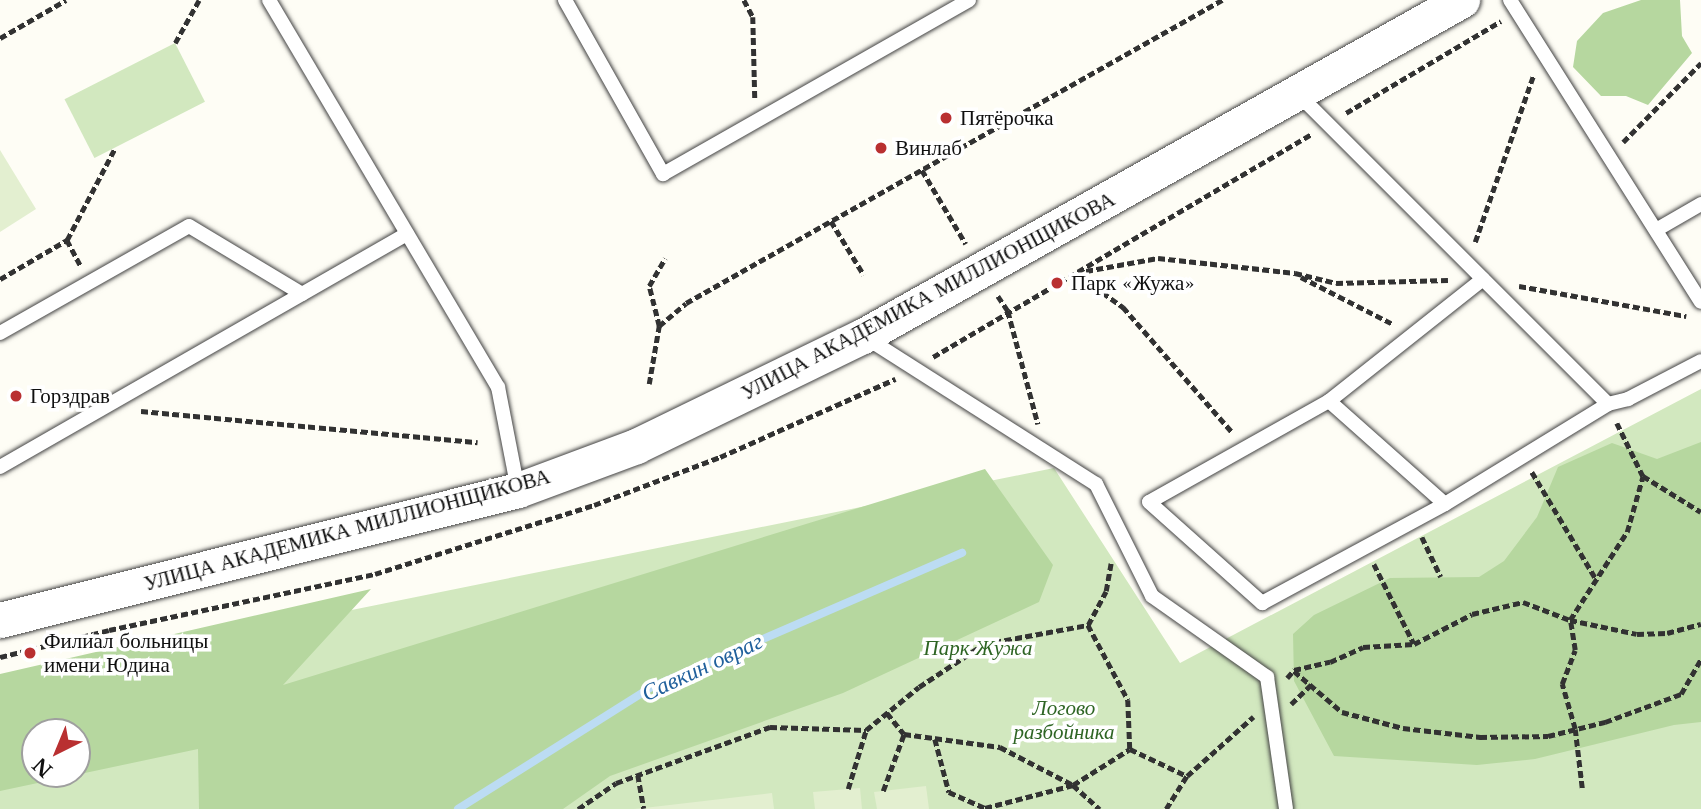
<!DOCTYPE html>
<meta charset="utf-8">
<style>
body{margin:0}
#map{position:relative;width:1701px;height:809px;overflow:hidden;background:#fefdf5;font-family:"Libre Baskerville",serif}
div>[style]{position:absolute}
.green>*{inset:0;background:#d2e8bf;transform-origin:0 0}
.forest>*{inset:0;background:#b6d79f}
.pitch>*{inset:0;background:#e3efd0}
.stream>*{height:8px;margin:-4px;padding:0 4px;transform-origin:4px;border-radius:4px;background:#bcdcf3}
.path>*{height:4.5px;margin-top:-2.25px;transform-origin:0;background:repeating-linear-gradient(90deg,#323232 0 7px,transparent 0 10.5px)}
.roads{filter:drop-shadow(0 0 2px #434343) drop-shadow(0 0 2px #434343)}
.service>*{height:14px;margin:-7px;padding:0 7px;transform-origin:7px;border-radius:7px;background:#fff}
.tertiary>*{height:35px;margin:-17.5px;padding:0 17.5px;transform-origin:17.5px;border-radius:17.5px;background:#fff}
.dots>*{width:19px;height:19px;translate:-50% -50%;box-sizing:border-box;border:4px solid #fff;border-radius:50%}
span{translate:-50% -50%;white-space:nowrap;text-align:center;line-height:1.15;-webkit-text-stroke:7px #fff;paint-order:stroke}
.poi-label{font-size:21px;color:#101010}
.left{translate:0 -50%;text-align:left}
.street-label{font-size:21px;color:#101010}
.park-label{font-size:21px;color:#2e6524;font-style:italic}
.water-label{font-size:23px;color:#20609c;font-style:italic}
.north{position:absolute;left:21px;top:718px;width:70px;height:70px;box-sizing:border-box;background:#fff;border:2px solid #9f9f9f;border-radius:50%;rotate:223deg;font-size:19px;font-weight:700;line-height:28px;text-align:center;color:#101010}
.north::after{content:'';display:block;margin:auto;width:24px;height:32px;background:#b93031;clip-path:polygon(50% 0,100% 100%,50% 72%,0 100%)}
</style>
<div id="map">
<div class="green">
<div style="left:175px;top:43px;width:66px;height:124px;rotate:63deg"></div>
<div style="clip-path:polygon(evenodd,1701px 389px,1701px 809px,0 809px,0 681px,1054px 468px,1180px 663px,1701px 389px,35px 732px,77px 732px,77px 774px,35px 774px,35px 732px)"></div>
</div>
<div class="forest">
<div style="clip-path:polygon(1641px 0,1680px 0,1682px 36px,1692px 53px,1648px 105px,1626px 96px,1601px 96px,1573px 67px,1577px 41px,1603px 13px)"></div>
<div style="clip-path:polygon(1701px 442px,1701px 722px,1674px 725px,1535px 759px,1477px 765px,1334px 756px,1294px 681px,1293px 634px,1314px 615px,1390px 578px,1479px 577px,1504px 561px,1537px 517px,1558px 467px,1612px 443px,1657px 459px)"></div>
<div style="clip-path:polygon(evenodd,985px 469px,1053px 565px,1039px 602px,843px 693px,610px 776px,563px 809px,199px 809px,198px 749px,0 791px,0 674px,371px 589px,283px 685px,985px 469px,35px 732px,77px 732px,77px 774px,35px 774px,35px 732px)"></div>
</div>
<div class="pitch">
<div style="clip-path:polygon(0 150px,36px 209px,0 232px)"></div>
<div style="clip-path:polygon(926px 786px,929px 809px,877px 809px,874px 792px)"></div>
<div style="clip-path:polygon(860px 788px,862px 809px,815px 809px,813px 792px)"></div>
<div style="clip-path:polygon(772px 793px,774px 809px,634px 809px,644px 808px)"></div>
</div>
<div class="stream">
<div style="left:458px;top:809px;width:229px;rotate:-32.2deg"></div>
<div style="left:652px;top:687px;width:338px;rotate:-23.4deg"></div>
</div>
<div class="path">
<div style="left:744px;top:0;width:19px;rotate:62deg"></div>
<div style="left:753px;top:17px;width:81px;rotate:88.6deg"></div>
<div style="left:0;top:38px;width:76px;rotate:-29.9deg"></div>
<div style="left:175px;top:43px;width:49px;rotate:-60.8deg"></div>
<div style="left:1346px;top:113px;width:180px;rotate:-30.7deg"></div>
<div style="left:1623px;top:142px;width:111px;rotate:-45.4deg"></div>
<div style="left:922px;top:170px;width:86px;rotate:59.3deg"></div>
<div style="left:831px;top:221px;width:63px;rotate:58.6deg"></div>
<div style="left:67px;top:240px;width:30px;rotate:62deg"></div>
<div style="left:1475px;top:242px;width:176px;rotate:-70.7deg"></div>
<div style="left:1086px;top:271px;width:73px;rotate:-10.2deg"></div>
<div style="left:1158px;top:258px;width:138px;rotate:6.2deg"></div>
<div style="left:1295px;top:273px;width:42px;rotate:13.7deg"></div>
<div style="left:1336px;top:283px;width:112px;rotate:-1.5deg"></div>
<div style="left:1077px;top:274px;width:57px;rotate:35.7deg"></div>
<div style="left:1123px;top:307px;width:167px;rotate:48.9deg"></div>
<div style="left:1301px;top:277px;width:103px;rotate:27.1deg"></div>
<div style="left:0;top:279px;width:78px;rotate:-30.2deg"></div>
<div style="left:67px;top:240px;width:104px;rotate:-62.4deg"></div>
<div style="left:1519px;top:286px;width:170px;rotate:10.2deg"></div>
<div style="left:998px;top:296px;width:18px;rotate:56deg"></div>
<div style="left:1008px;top:311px;width:117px;rotate:75.1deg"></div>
<div style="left:659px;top:326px;width:35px;rotate:-40deg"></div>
<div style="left:686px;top:303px;width:616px;rotate:-29.48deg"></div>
<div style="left:933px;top:357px;width:440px;rotate:-30.5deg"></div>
<div style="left:649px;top:384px;width:59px;rotate:-80.2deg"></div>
<div style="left:659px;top:326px;width:41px;rotate:-104deg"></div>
<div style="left:649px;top:286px;width:32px;rotate:-60deg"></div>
<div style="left:141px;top:411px;width:338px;rotate:5.3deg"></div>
<div style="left:1617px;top:423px;width:59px;rotate:63.9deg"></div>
<div style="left:1532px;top:472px;width:125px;rotate:59.1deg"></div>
<div style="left:1422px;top:537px;width:44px;rotate:64.6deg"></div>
<div style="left:1374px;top:564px;width:89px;rotate:63.4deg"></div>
<div style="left:1088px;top:625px;width:85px;rotate:61.9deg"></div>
<div style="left:1128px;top:700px;width:49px;rotate:87.7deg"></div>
<div style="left:0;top:657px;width:112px;rotate:-13.9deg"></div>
<div style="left:109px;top:630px;width:272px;rotate:-11.9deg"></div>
<div style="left:375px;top:574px;width:230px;rotate:-17.5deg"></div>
<div style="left:594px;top:505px;width:135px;rotate:-20.9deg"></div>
<div style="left:720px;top:457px;width:192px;rotate:-24deg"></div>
<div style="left:1294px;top:671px;width:63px;rotate:40.5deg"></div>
<div style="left:1342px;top:712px;width:63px;rotate:14.7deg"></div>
<div style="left:1403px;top:728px;width:78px;rotate:6.7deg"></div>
<div style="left:1480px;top:737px;width:68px;rotate:-0.8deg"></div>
<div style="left:1548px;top:736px;width:59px;rotate:-13.8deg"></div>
<div style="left:1605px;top:722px;width:81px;rotate:-20.2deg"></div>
<div style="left:1681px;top:694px;width:40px;rotate:-60.3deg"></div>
<div style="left:1287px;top:678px;width:11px;rotate:-49deg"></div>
<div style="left:1294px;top:670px;width:37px;rotate:-13deg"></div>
<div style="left:1330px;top:662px;width:36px;rotate:-24deg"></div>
<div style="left:1363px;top:647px;width:51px;rotate:-3.4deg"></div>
<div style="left:1414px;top:644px;width:65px;rotate:-27.3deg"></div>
<div style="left:1472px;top:614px;width:52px;rotate:-13.2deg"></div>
<div style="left:1523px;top:602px;width:50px;rotate:21deg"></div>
<div style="left:1570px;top:620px;width:68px;rotate:11.8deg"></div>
<div style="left:1637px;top:634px;width:30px;rotate:-2deg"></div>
<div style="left:1667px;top:633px;width:35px;rotate:-15deg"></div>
<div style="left:1291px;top:704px;width:28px;rotate:-44deg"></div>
<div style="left:887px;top:713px;width:27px;rotate:51deg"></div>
<div style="left:904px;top:734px;width:97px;rotate:7.7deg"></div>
<div style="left:1000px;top:747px;width:82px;rotate:27.5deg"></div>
<div style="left:1073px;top:785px;width:67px;rotate:-32.3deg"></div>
<div style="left:1130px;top:749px;width:63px;rotate:25.3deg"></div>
<div style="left:1187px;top:776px;width:89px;rotate:-41.8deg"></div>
<div style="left:935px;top:739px;width:55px;rotate:75.2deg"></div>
<div style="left:949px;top:792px;width:39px;rotate:24deg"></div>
<div style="left:985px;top:808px;width:91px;rotate:-14.6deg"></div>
<div style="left:1073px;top:785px;width:36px;rotate:42deg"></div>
<div style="left:638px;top:775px;width:34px;rotate:80deg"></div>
<div style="left:1582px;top:788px;width:59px;rotate:-96.8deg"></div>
<div style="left:1575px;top:729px;width:47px;rotate:-106.1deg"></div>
<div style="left:1562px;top:684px;width:36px;rotate:-69deg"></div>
<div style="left:1575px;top:650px;width:30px;rotate:-99deg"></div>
<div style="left:1570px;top:620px;width:105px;rotate:-57.1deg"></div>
<div style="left:1627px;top:532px;width:58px;rotate:-74.1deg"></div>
<div style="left:1643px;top:476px;width:68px;rotate:31.8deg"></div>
<div style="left:848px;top:789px;width:62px;rotate:-73deg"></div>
<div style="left:883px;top:791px;width:61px;rotate:-69.8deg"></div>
<div style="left:578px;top:809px;width:46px;rotate:-34.4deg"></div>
<div style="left:616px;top:783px;width:164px;rotate:-20deg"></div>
<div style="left:770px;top:727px;width:96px;rotate:1.8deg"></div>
<div style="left:866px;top:730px;width:68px;rotate:-39.1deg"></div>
<div style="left:919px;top:687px;width:78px;rotate:-33.5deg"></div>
<div style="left:984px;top:644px;width:106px;rotate:-10.4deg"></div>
<div style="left:1088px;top:625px;width:38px;rotate:-62deg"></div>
<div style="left:1106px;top:591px;width:28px;rotate:-80deg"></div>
<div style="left:1166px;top:809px;width:39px;rotate:-58deg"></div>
</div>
<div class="roads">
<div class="service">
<div style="left:269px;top:0;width:450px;rotate:59.4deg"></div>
<div style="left:498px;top:387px;width:105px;rotate:79deg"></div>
<div style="left:565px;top:0;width:200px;rotate:60.6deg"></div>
<div style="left:663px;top:174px;width:352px;rotate:-29.6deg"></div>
<div style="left:1510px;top:0;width:357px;rotate:57.7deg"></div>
<div style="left:1299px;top:95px;width:437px;rotate:45deg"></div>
<div style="left:1656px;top:230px;width:52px;rotate:-30deg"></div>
<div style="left:1483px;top:279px;width:196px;rotate:141.6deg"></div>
<div style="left:1329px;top:401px;width:206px;rotate:150.7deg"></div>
<div style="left:1149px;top:502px;width:152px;rotate:41.8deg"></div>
<div style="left:1262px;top:603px;width:208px;rotate:-28.4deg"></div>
<div style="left:1445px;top:504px;width:191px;rotate:-31.5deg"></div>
<div style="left:1608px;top:404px;width:21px;rotate:-14deg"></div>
<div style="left:1628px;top:399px;width:82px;rotate:-27.5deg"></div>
<div style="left:0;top:333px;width:217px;rotate:-29.5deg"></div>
<div style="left:189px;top:226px;width:132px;rotate:31deg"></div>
<div style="left:865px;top:337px;width:274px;rotate:32.5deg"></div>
<div style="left:1096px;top:484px;width:125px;rotate:63.4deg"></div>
<div style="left:1152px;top:596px;width:141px;rotate:35.2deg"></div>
<div style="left:1267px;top:677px;width:133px;rotate:81.8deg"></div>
<div style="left:1329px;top:401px;width:155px;rotate:41.6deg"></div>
<div style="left:0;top:467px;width:469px;rotate:-29.8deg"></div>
</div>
<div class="tertiary">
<div style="left:0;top:620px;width:534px;rotate:-14.09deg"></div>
<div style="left:518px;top:490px;width:126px;rotate:-20.4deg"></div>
<div style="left:636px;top:446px;width:252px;rotate:-25.9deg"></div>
<div style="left:863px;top:336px;width:687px;rotate:-29.29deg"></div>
</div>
</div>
<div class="dots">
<div style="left:946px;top:118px;background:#b93031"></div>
<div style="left:881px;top:148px;background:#b93031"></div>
<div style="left:1057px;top:283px;background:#b93031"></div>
<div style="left:16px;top:396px;background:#b93031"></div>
<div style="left:30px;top:653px;background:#b93031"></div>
</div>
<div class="poi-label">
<span class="left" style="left:960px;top:118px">Пятёрочка</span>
<span class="left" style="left:895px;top:148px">Винлаб</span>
<span class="left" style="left:1071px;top:283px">Парк «Жужа»</span>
<span class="left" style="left:30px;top:396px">Горздрав</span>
<span class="left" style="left:44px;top:653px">Филиал больницы<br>имени Юдина</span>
</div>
<div class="street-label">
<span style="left:928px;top:296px;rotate:-28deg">УЛИЦА АКАДЕМИКА МИЛЛИОНЩИКОВА</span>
<span style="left:347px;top:530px;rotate:-15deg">УЛИЦА АКАДЕМИКА МИЛЛИОНЩИКОВА</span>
</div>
<div class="park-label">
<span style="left:978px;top:648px">Парк Жужа</span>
<span style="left:1064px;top:720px">Логово<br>разбойника</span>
</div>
<div class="water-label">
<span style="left:702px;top:667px;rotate:-25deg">Савкин овраг</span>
</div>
<div class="north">N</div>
</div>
